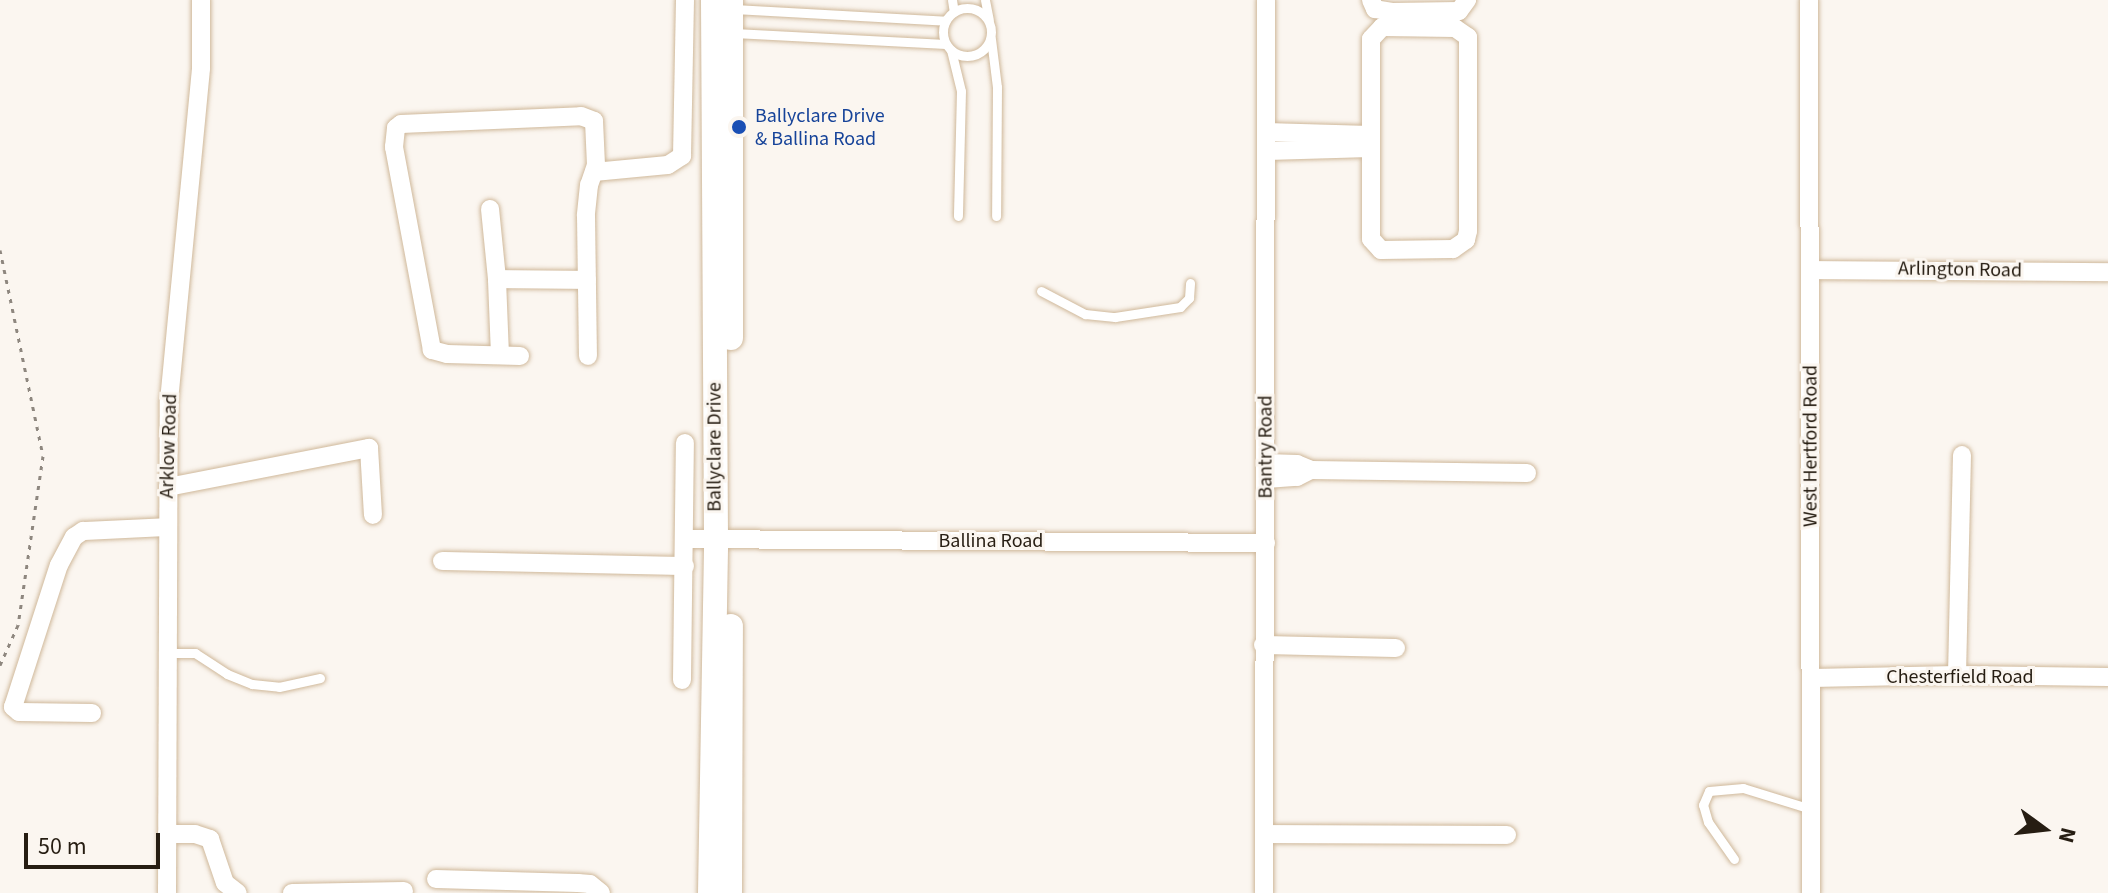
<!DOCTYPE html>
<style>
body{margin:0}
#map{position:relative;width:2108px;height:893px;overflow:hidden;background:#fbf6f0;font-family:"Source Sans 3",sans-serif}
div>[style]{position:absolute}
.path>*{height:3px;margin-top:-1.5px;transform-origin:0;background:repeating-linear-gradient(90deg,#8e877f 0 4px,transparent 0 10px)}
.roads{filter:drop-shadow(0 0 2px #cfb89a) drop-shadow(0 0 2px #cfb89a)}
.service>*{height:9px;margin:-4.5px;padding:0 4.5px;transform-origin:4.5px;border-radius:4.5px;background:#fff}
.service>.ring{margin:-4.5px;padding:0;box-sizing:content-box;background:none;border:9px solid #fff;border-radius:50%}
.minor>*{height:18px;margin:-9px;padding:0 9px;transform-origin:9px;border-radius:9px;background:#fff}
.tertiary>*{height:24px;margin:-12px;padding:0 12px;transform-origin:12px;border-radius:12px;background:#fff}
.dots>*{width:22px;height:22px;translate:-50% -50%;box-sizing:border-box;border:4px solid #fbf6f0;border-radius:50%}
span{translate:-50% -50%;white-space:nowrap;text-align:center;line-height:1.15;-webkit-text-stroke:6px #fbf6f0;paint-order:stroke}
.transit-label{font-size:20px;color:#164399}
.left{translate:0 -50%;text-align:left}
.street-label{font-size:20px;color:#261d12}
.north{position:absolute;left:2004px;top:789px;width:80px;height:80px;-webkit-text-stroke:6px #fbf6f0;paint-order:stroke;rotate:105deg;font-size:22px;font-weight:700;line-height:32px;text-align:center;color:#261d12}
.north::after{content:'';display:block;margin:auto;width:28px;height:36px;background:#261d12;clip-path:polygon(50% 0,100% 100%,50% 72%,0 100%)}
.scale{position:absolute;left:24px;top:833px;width:136px;height:36px;box-sizing:border-box;border:4px solid #261d12;border-top:0;padding-left:10px;font-size:24px;line-height:28px;white-space:nowrap;color:#261d12;-webkit-text-stroke:6px #fbf6f0;paint-order:stroke}
</style>
<div id="map">
<div class="path">
<div style="left:0;top:250px;width:210px;rotate:78.2deg"></div>
<div style="left:43px;top:456px;width:171px;rotate:98.4deg"></div>
<div style="left:18px;top:625px;width:44px;rotate:114.2deg"></div>
</div>
<div class="roads">
<div class="service">
<div style="left:952px;top:0;width:12px;rotate:81deg"></div>
<div style="left:985px;top:0;width:20px;rotate:79deg"></div>
<div class="ring" style="left:943px;top:8px;width:39px;height:39px"></div>
<div style="left:734px;top:9px;width:212px;rotate:3.2deg"></div>
<div style="left:734px;top:33px;width:212px;rotate:3deg"></div>
<div style="left:991px;top:39px;width:48px;rotate:82.9deg"></div>
<div style="left:997px;top:87px;width:129px;rotate:90.4deg"></div>
<div style="left:951px;top:50px;width:42px;rotate:76.3deg"></div>
<div style="left:961px;top:91px;width:125px;rotate:91.4deg"></div>
<div style="left:1041px;top:291px;width:50px;rotate:27.6deg"></div>
<div style="left:1085px;top:314px;width:30px;rotate:6deg"></div>
<div style="left:1115px;top:317px;width:66px;rotate:-8.7deg"></div>
<div style="left:1180px;top:307px;width:13px;rotate:-45deg"></div>
<div style="left:1189px;top:298px;width:15px;rotate:-86deg"></div>
<div style="left:170px;top:653px;width:25px"></div>
<div style="left:195px;top:653px;width:38px;rotate:33deg"></div>
<div style="left:227px;top:674px;width:27px;rotate:22deg"></div>
<div style="left:252px;top:684px;width:27px;rotate:6deg"></div>
<div style="left:279px;top:687px;width:42px;rotate:-12.4deg"></div>
<div style="left:1734px;top:859px;width:45px;rotate:-125.1deg"></div>
<div style="left:1708px;top:822px;width:18px;rotate:-106deg"></div>
<div style="left:1703px;top:805px;width:15px;rotate:-67deg"></div>
<div style="left:1709px;top:791px;width:34px;rotate:-5deg"></div>
<div style="left:1743px;top:788px;width:71px;rotate:17.2deg"></div>
</div>
<div class="minor">
<div style="left:1371px;top:0;width:10px;rotate:66deg"></div>
<div style="left:1375px;top:9px;width:17px;rotate:10deg"></div>
<div style="left:1392px;top:12px;width:67px;rotate:-0.9deg"></div>
<div style="left:1459px;top:11px;width:14px;rotate:-54deg"></div>
<div style="left:1809px;top:0;width:893px;rotate:89.87deg"></div>
<div style="left:1382px;top:27px;width:73px;rotate:0.8deg"></div>
<div style="left:1455px;top:28px;width:16px;rotate:35deg"></div>
<div style="left:1468px;top:37px;width:194px;rotate:90deg"></div>
<div style="left:1468px;top:231px;width:9px;rotate:103deg"></div>
<div style="left:1466px;top:240px;width:16px;rotate:145deg"></div>
<div style="left:1453px;top:249px;width:72px;rotate:179.2deg"></div>
<div style="left:1381px;top:250px;width:15px;rotate:-132deg"></div>
<div style="left:1371px;top:239px;width:200px;rotate:-90deg"></div>
<div style="left:1371px;top:39px;width:16px;rotate:-47deg"></div>
<div style="left:1266px;top:132px;width:104px;rotate:1.7deg"></div>
<div style="left:1267px;top:151px;width:103px;rotate:-1.7deg"></div>
<div style="left:594px;top:172px;width:74px;rotate:-5.4deg"></div>
<div style="left:668px;top:165px;width:17px;rotate:-33deg"></div>
<div style="left:682px;top:156px;width:156px;rotate:-88.9deg"></div>
<div style="left:490px;top:209px;width:70px;rotate:84.3deg"></div>
<div style="left:1811px;top:270px;width:297px;rotate:0.4deg"></div>
<div style="left:500px;top:355px;width:76px;rotate:-92.3deg"></div>
<div style="left:497px;top:279px;width:90px;rotate:0.6deg"></div>
<div style="left:520px;top:356px;width:73px;rotate:-178.4deg"></div>
<div style="left:447px;top:354px;width:16px;rotate:-165deg"></div>
<div style="left:432px;top:350px;width:207px;rotate:-100.6deg"></div>
<div style="left:394px;top:147px;width:19px;rotate:-84deg"></div>
<div style="left:396px;top:128px;width:6px;rotate:-39deg"></div>
<div style="left:401px;top:124px;width:180px;rotate:-2.5deg"></div>
<div style="left:581px;top:116px;width:14px;rotate:21deg"></div>
<div style="left:594px;top:121px;width:44px;rotate:87.4deg"></div>
<div style="left:596px;top:165px;width:21px;rotate:109deg"></div>
<div style="left:589px;top:185px;width:31px;rotate:96deg"></div>
<div style="left:586px;top:216px;width:140px;rotate:89.2deg"></div>
<div style="left:1266px;top:463px;width:31px;rotate:2deg"></div>
<div style="left:1297px;top:464px;width:15px;rotate:23deg"></div>
<div style="left:1311px;top:470px;width:216px;rotate:0.8deg"></div>
<div style="left:1266px;top:479px;width:31px;rotate:-4deg"></div>
<div style="left:1297px;top:477px;width:16px;rotate:-27deg"></div>
<div style="left:168px;top:487px;width:205px;rotate:-11deg"></div>
<div style="left:369px;top:448px;width:67px;rotate:86.6deg"></div>
<div style="left:686px;top:539px;width:580px;rotate:0.4deg"></div>
<div style="left:442px;top:561px;width:243px;rotate:1.2deg"></div>
<div style="left:1263px;top:645px;width:133px;rotate:1.3deg"></div>
<div style="left:1957px;top:675px;width:220px;rotate:-88.7deg"></div>
<div style="left:1812px;top:678px;width:145px;rotate:-1.2deg"></div>
<div style="left:1957px;top:675px;width:151px;rotate:0.8deg"></div>
<div style="left:682px;top:680px;width:237px;rotate:-89.3deg"></div>
<div style="left:92px;top:713px;width:73px;rotate:-179.2deg"></div>
<div style="left:19px;top:712px;width:8px;rotate:-140deg"></div>
<div style="left:13px;top:707px;width:149px;rotate:-72.1deg"></div>
<div style="left:59px;top:565px;width:32px;rotate:-62deg"></div>
<div style="left:74px;top:537px;width:11px;rotate:-34deg"></div>
<div style="left:83px;top:531px;width:84px;rotate:-2.7deg"></div>
<div style="left:167px;top:834px;width:28px"></div>
<div style="left:195px;top:834px;width:16px;rotate:18deg"></div>
<div style="left:210px;top:839px;width:46px;rotate:71.2deg"></div>
<div style="left:225px;top:883px;width:16px;rotate:38deg"></div>
<div style="left:1264px;top:834px;width:243px;rotate:0.2deg"></div>
<div style="left:436px;top:879px;width:142px;rotate:1.6deg"></div>
<div style="left:578px;top:883px;width:12px;rotate:5deg"></div>
<div style="left:590px;top:884px;width:14px;rotate:39deg"></div>
<div style="left:167px;top:893px;width:492px;rotate:-89.8deg"></div>
<div style="left:169px;top:401px;width:335px;rotate:-84.5deg"></div>
<div style="left:201px;top:68px;width:68px;rotate:-90deg"></div>
<div style="left:292px;top:893px;width:112px;rotate:-1deg"></div>
<div style="left:1264px;top:893px;width:893px;rotate:-89.87deg"></div>
</div>
<div class="tertiary">
<div style="left:731px;top:0;width:338px;rotate:90deg"></div>
<div style="left:710px;top:893px;width:355px;rotate:-89deg"></div>
<div style="left:716px;top:538px;width:538px;rotate:-90.32deg"></div>
<div style="left:730px;top:893px;width:267px;rotate:-89.8deg"></div>
</div>
</div>
<div class="dots">
<div style="left:739px;top:127px;background:#1a4fb4"></div>
</div>
<div class="transit-label">
<span class="left" style="left:755px;top:128px">Ballyclare Drive<br>&amp; Ballina Road</span>
</div>
<div class="street-label">
<span style="left:1960px;top:270px;rotate:1deg">Arlington Road</span>
<span style="left:169px;top:446px;rotate:-88deg">Arklow Road</span>
<span style="left:1811px;top:446px;rotate:-90deg">West Hertford Road</span>
<span style="left:715px;top:447px;rotate:-90deg">Ballyclare Drive</span>
<span style="left:1266px;top:447px;rotate:-90deg">Bantry Road</span>
<span style="left:991px;top:541px">Ballina Road</span>
<span style="left:1960px;top:677px">Chesterfield Road</span>
</div>
<div class="north">N</div>
<div class="scale">50 m</div>
</div>
